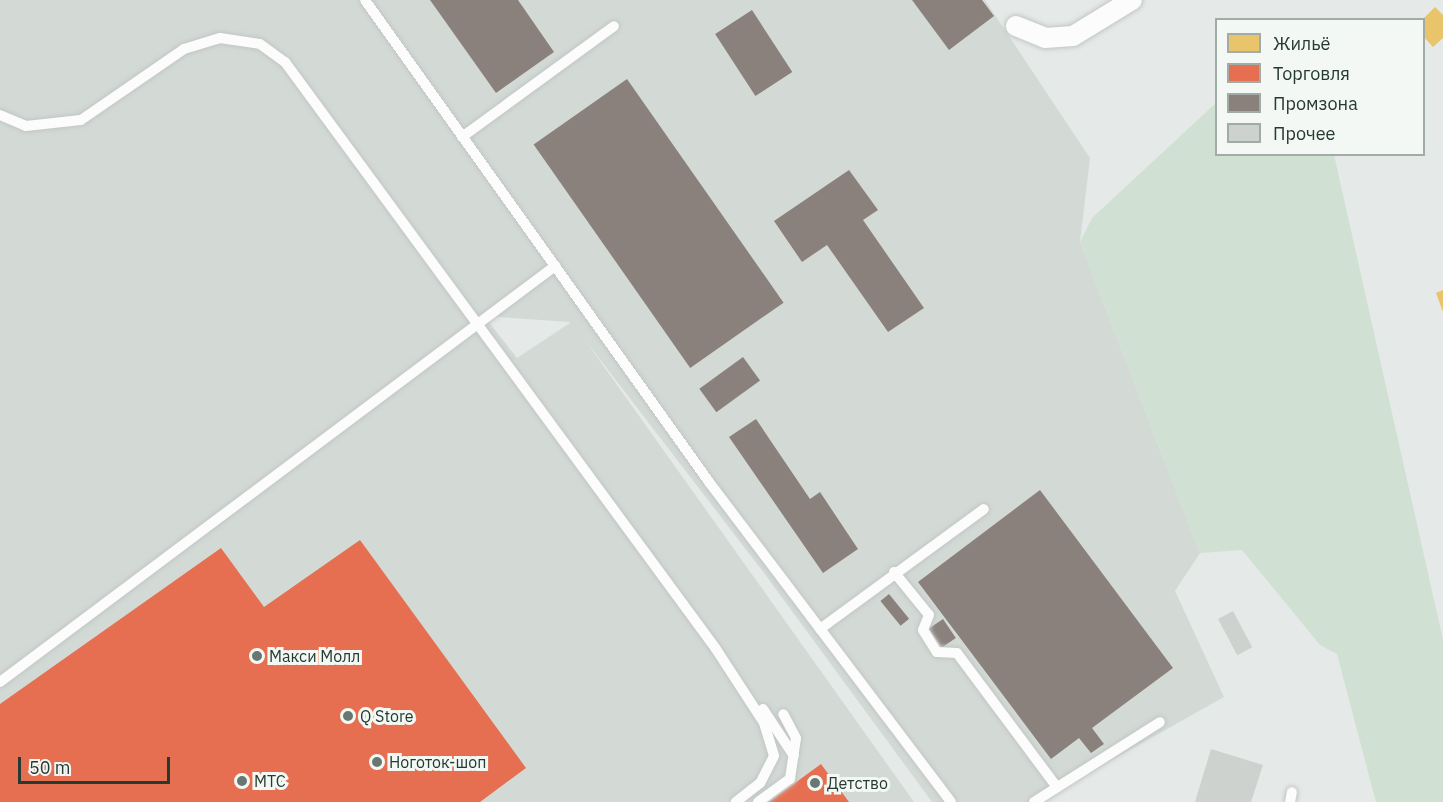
<!DOCTYPE html>
<meta charset="utf-8">
<style>
body{margin:0}
#map{position:relative;width:1443px;height:802px;overflow:hidden;background:#e5e9e7;font-family:"IBM Plex Sans",sans-serif}
div>[style]{position:absolute}
.built>*{inset:0;background:#d3dad6}
.green>*{inset:0;background:#d0e0d2}
.homes>*{inset:0;background:#e9c46a}
.shops>*{inset:0;background:#e76f51}
.industry>*{inset:0;background:#8a817c;transform-origin:0 0}
.building>*{inset:0;background:#cdd2cf;transform-origin:0 0}
.roads{filter:drop-shadow(0 0 2px #c2c6c4) drop-shadow(0 0 2px #c2c6c4)}
.service>*{height:10px;margin:-5px;padding:0 5px;transform-origin:5px;border-radius:5px;background:#fbfcfb}
.minor>*{height:20px;margin:-10px;padding:0 10px;transform-origin:10px;border-radius:10px;background:#fbfcfb}
.dots>*{width:16px;height:16px;translate:-50% -50%;box-sizing:border-box;border:3px solid #f3f8f4;border-radius:50%}
span{translate:-50% -50%;white-space:nowrap;text-align:center;line-height:1.15;-webkit-text-stroke:6px #f3f8f4;paint-order:stroke}
.poi-label{font-size:16px;color:#253a31}
.left{translate:0 -50%;text-align:left}
.legend{position:absolute;left:1215px;top:18px;width:210px;height:138px;box-sizing:border-box;background:#f3f8f4;border:2px solid #a1aca6;margin:0;padding:8px 10px;list-style:none;font-size:18px;color:#253a31}
.legend li{display:flex;align-items:center;gap:12px;height:30px}
.legend b{width:30px;border:2px solid #a1aca6}
.scale{position:absolute;left:18px;top:757px;width:152px;height:27px;box-sizing:border-box;border:3px solid #253a31;border-top:0;padding-left:8px;font-size:18px;line-height:21px;white-space:nowrap;color:#253a31;-webkit-text-stroke:4px #f3f8f4;paint-order:stroke}
</style>
<div id="map">
<div class="built">
<div style="clip-path:polygon(evenodd,0 0,985px 0,1090px 158px,1080px 242px,1200px 553px,1175px 591px,1224px 697px,1037px 802px,932px 802px,767px 577px,585px 340px,914px 802px,0 802px,0 0,484px 316px,570px 322px,570px 323px,517px 358px,484px 316px)"></div>
</div>
<div class="green">
<div style="clip-path:polygon(1216px 103px,1216px 154px,1334px 155px,1443px 640px,1443px 802px,1376px 802px,1337px 654px,1320px 645px,1242px 550px,1200px 553px,1080px 242px,1092px 218px)"></div>
</div>
<div class="homes">
<div style="clip-path:polygon(1435px 7px,1443px 15px,1443px 38px,1433px 47px,1424px 37px,1424px 18px)"></div>
<div style="clip-path:polygon(1443px 290px,1443px 312px,1436px 293px)"></div>
</div>
<div class="shops">
<div style="clip-path:polygon(360px 540px,526px 768px,480px 802px,0 802px,0 704px,221px 548px,264px 607px)"></div>
<div style="clip-path:polygon(821px 764px,849px 802px,769px 802px)"></div>
</div>
<div class="industry">
<div style="clip-path:polygon(430px 0,518px 0,554px 52px,496px 93px)"></div>
<div style="clip-path:polygon(912px 0,982px 0,994px 16px,949px 50px)"></div>
<div style="left:752px;top:10px;width:74px;height:44px;rotate:57deg"></div>
<div style="left:627px;top:79px;width:273px;height:114px;rotate:55deg"></div>
<div style="clip-path:polygon(849px 170px,878px 210px,863px 220px,924px 308px,888px 332px,827px 245px,802px 262px,774px 221px)"></div>
<div style="left:743px;top:357px;width:29px;height:54px;rotate:54deg"></div>
<div style="clip-path:polygon(756px 419px,810px 499px,820px 492px,858px 549px,823px 573px,729px 437px)"></div>
<div style="clip-path:polygon(1040px 490px,1173px 668px,1092px 728px,1104px 744px,1091px 753px,1079px 738px,1051px 759px,918px 582px)"></div>
<div style="left:889px;top:594px;width:32px;height:11px;rotate:51deg"></div>
<div style="left:943px;top:619px;width:23px;height:17px;rotate:56deg"></div>
</div>
<div class="building">
<div style="left:1233px;top:611px;width:41px;height:17px;rotate:62deg"></div>
<div style="clip-path:polygon(1211px 749px,1263px 765px,1251px 802px,1195px 802px)"></div>
</div>
<div class="roads">
<div class="service">
<div style="left:365px;top:0;width:592px;rotate:54.48deg"></div>
<div style="left:709px;top:482px;width:401px;rotate:52.9deg"></div>
<div style="left:0;top:115px;width:28px;rotate:23deg"></div>
<div style="left:26px;top:126px;width:55px;rotate:-6.2deg"></div>
<div style="left:81px;top:120px;width:125px;rotate:-34.6deg"></div>
<div style="left:184px;top:49px;width:38px;rotate:-17deg"></div>
<div style="left:220px;top:38px;width:40px;rotate:8.5deg"></div>
<div style="left:260px;top:44px;width:31px;rotate:36deg"></div>
<div style="left:285px;top:62px;width:728px;rotate:53.71deg"></div>
<div style="left:716px;top:649px;width:88px;rotate:57deg"></div>
<div style="left:764px;top:723px;width:34px;rotate:73deg"></div>
<div style="left:774px;top:756px;width:30px;rotate:117deg"></div>
<div style="left:760px;top:783px;width:31px;rotate:142deg"></div>
<div style="left:462px;top:137px;width:188px;rotate:-36.1deg"></div>
<div style="left:894px;top:572px;width:55px;rotate:50.9deg"></div>
<div style="left:929px;top:615px;width:16px;rotate:112deg"></div>
<div style="left:923px;top:630px;width:26px;rotate:58deg"></div>
<div style="left:937px;top:652px;width:20px;rotate:3deg"></div>
<div style="left:957px;top:653px;width:167px;rotate:53.3deg"></div>
<div style="left:820px;top:629px;width:203px;rotate:-36.2deg"></div>
<div style="left:0;top:682px;width:694px;rotate:-36.85deg"></div>
<div style="left:763px;top:709px;width:56px;rotate:56.6deg"></div>
<div style="left:758px;top:802px;width:39px;rotate:-36deg"></div>
<div style="left:790px;top:779px;width:41px;rotate:-81.7deg"></div>
<div style="left:796px;top:738px;width:27px;rotate:-118deg"></div>
<div style="left:1034px;top:802px;width:149px;rotate:-32.4deg"></div>
<div style="left:1290px;top:802px;width:10px;rotate:-79deg"></div>
</div>
<div class="minor">
<div style="left:1016px;top:26px;width:31px;rotate:22deg"></div>
<div style="left:1045px;top:38px;width:28px;rotate:-4deg"></div>
<div style="left:1073px;top:36px;width:69px;rotate:-31.4deg"></div>
</div>
</div>
<div class="dots">
<div style="left:257px;top:656px;background:#687771"></div>
<div style="left:348px;top:716px;background:#687771"></div>
<div style="left:377px;top:762px;background:#687771"></div>
<div style="left:242px;top:781px;background:#687771"></div>
<div style="left:815px;top:783px;background:#687771"></div>
</div>
<div class="poi-label">
<span class="left" style="left:269px;top:656px">Макси Молл</span>
<span class="left" style="left:360px;top:716px">Q Store</span>
<span class="left" style="left:389px;top:762px">Ноготок-шоп</span>
<span class="left" style="left:254px;top:781px">МТС</span>
<span class="left" style="left:827px;top:783px">Детство</span>
</div>
<ul class="legend">
<li><b style="height:16px;background:#e9c46a"></b>Жильё</li>
<li><b style="height:16px;background:#e76f51"></b>Торговля</li>
<li><b style="height:16px;background:#8a817c"></b>Промзона</li>
<li><b style="height:16px;background:#cdd2cf"></b>Прочее</li>
</ul>
<div class="scale">50 m</div>
</div>
